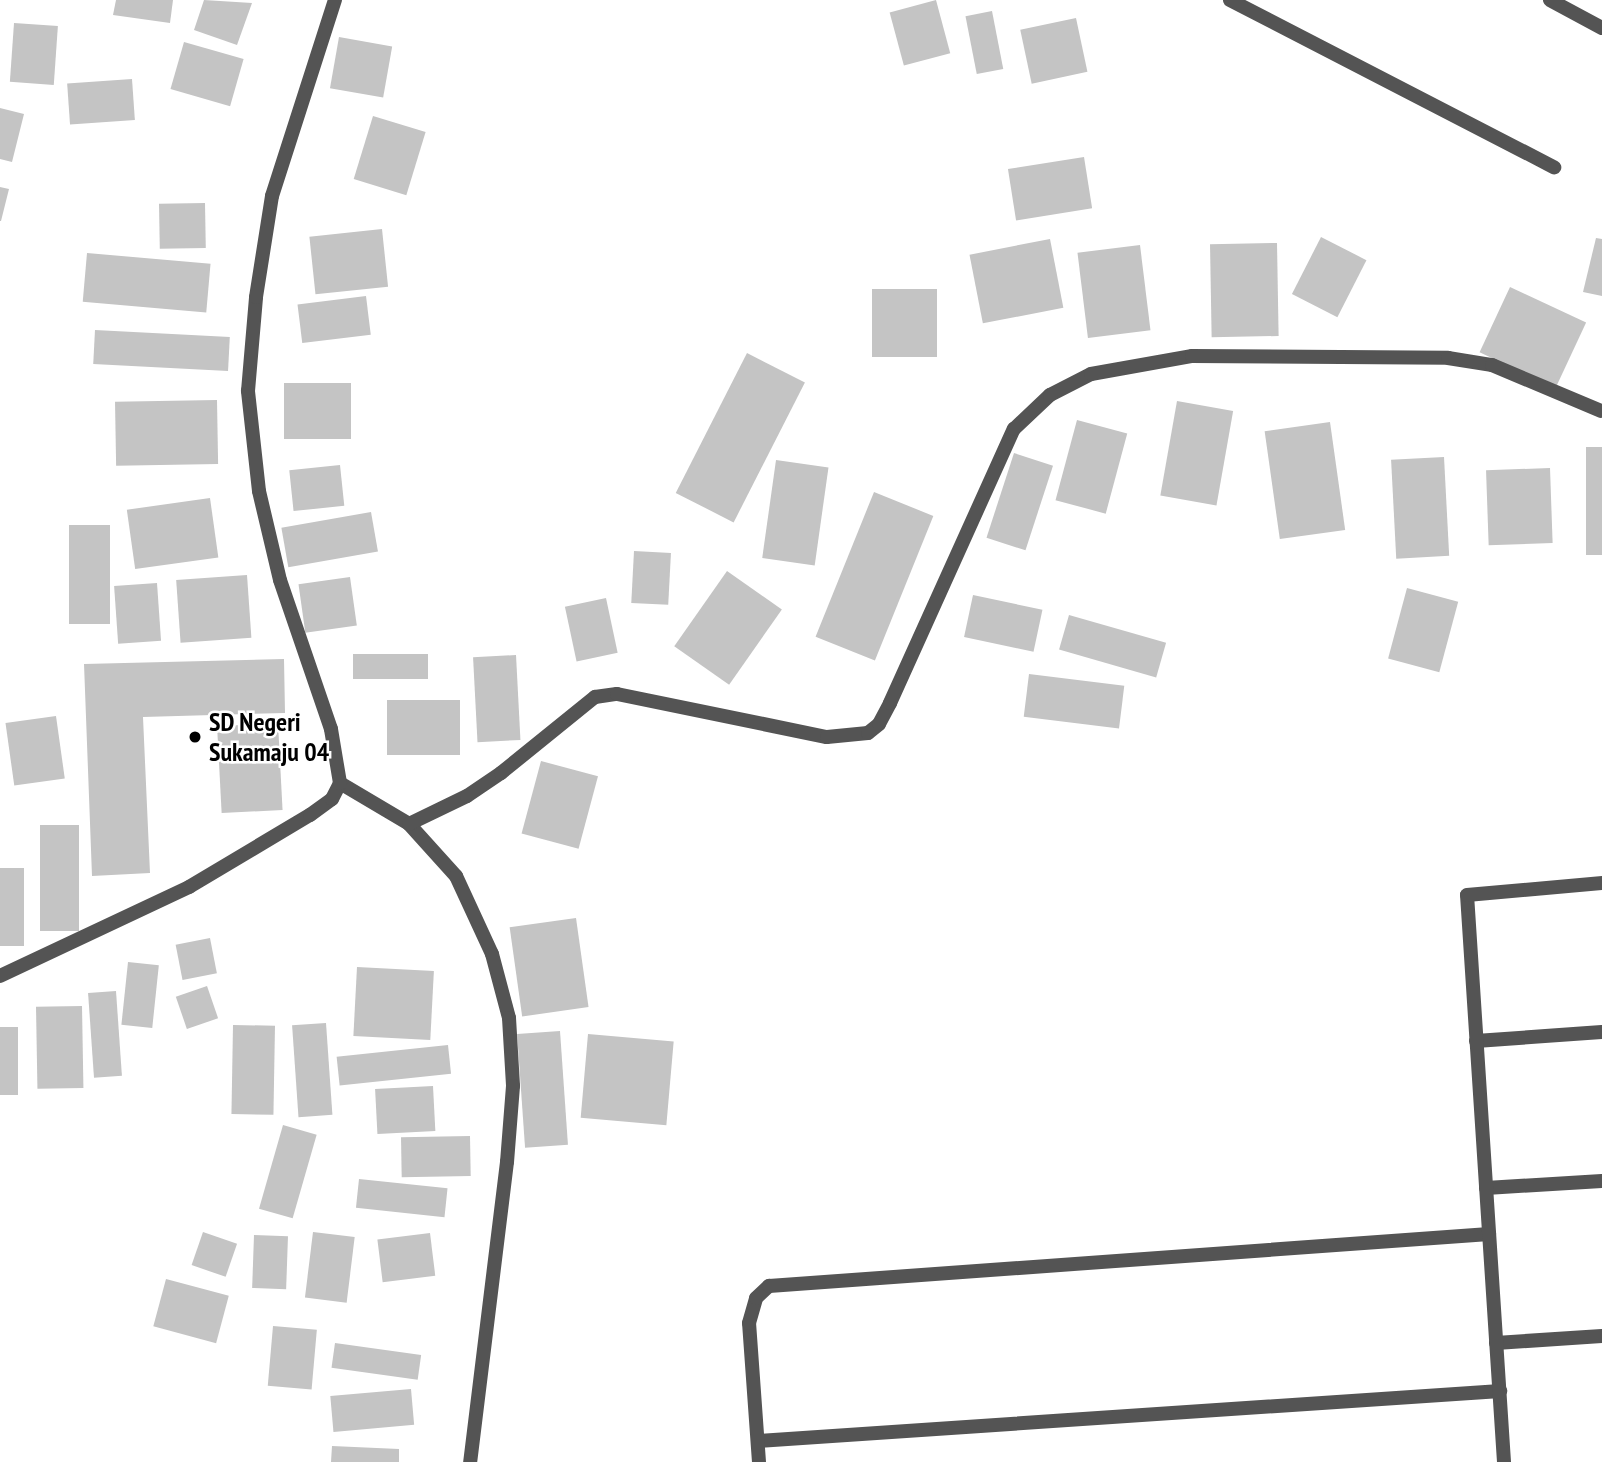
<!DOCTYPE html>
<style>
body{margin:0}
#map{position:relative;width:1602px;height:1462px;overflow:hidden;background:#fff;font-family:"PT Sans Narrow",sans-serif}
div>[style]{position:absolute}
.building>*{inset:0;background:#c4c4c4;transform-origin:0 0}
.minor>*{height:14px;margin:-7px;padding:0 7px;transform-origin:7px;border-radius:7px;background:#545454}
.dots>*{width:19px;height:19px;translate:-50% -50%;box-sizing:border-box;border:4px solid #fff;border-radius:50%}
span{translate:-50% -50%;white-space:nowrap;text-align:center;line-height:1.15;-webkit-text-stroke:5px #fff;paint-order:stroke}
.poi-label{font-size:26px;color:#000;font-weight:700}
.left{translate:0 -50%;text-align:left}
</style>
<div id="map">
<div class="building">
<div style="clip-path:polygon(116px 0,173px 0,170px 23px,113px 15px)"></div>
<div style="clip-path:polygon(204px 0,252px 3px,237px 45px,194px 30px)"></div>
<div style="left:936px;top:0;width:55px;height:48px;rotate:75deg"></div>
<div style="left:992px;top:11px;width:59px;height:27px;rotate:79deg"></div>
<div style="left:1076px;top:18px;width:55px;height:57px;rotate:78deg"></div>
<div style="left:14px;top:23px;width:44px;height:59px;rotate:4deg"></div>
<div style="left:339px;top:37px;width:54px;height:52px;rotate:10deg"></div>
<div style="left:184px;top:42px;width:62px;height:49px;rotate:16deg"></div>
<div style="left:132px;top:79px;width:41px;height:65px;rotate:86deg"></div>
<div style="clip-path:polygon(0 108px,24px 114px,12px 162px,0 159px)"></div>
<div style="left:373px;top:116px;width:55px;height:66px;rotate:17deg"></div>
<div style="left:1084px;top:157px;width:52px;height:77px;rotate:81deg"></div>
<div style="clip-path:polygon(0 187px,9px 189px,1px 221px,0 221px)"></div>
<div style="left:205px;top:203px;width:45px;height:46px;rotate:89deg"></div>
<div style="left:382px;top:229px;width:58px;height:73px;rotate:84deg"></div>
<div style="left:1321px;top:237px;width:51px;height:64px;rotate:27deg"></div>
<div style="clip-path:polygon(1596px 238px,1602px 239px,1602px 296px,1583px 292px)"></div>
<div style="left:1050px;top:239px;width:70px;height:82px;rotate:79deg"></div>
<div style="left:1277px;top:243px;width:93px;height:67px;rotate:89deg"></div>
<div style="left:1140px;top:245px;width:86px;height:63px;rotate:83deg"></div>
<div style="left:87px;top:253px;width:124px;height:49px;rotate:5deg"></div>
<div style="left:1510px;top:287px;width:84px;height:72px;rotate:25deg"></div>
<div style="left:872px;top:289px;width:65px;height:68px"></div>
<div style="left:366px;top:296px;width:39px;height:69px;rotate:83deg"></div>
<div style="left:95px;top:330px;width:135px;height:34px;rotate:3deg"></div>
<div style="left:747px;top:353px;width:65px;height:157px;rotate:27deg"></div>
<div style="left:351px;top:383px;width:56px;height:67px;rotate:90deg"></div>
<div style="left:217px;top:400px;width:64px;height:102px;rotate:89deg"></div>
<div style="left:1177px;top:401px;width:57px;height:96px;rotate:10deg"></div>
<div style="left:1077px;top:420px;width:52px;height:83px;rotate:15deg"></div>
<div style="left:1330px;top:422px;width:109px;height:66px;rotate:82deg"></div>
<div style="left:1586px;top:447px;width:16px;height:108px"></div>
<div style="left:1014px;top:453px;width:41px;height:89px;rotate:18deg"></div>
<div style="left:1444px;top:457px;width:99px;height:53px;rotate:87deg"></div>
<div style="left:776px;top:460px;width:53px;height:99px;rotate:8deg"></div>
<div style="left:340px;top:465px;width:41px;height:51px;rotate:84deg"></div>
<div style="left:1550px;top:468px;width:75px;height:64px;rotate:88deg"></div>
<div style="left:874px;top:492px;width:64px;height:156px;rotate:22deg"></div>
<div style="left:210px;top:498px;width:60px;height:84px;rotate:82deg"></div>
<div style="left:371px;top:512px;width:40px;height:91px;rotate:80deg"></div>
<div style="left:69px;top:525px;width:41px;height:99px"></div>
<div style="left:634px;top:551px;width:37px;height:52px;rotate:3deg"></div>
<div style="left:727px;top:571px;width:67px;height:92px;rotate:35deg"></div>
<div style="left:247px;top:575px;width:63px;height:71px;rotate:86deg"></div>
<div style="left:350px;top:577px;width:49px;height:52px;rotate:82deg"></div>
<div style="left:157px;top:583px;width:58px;height:43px;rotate:86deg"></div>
<div style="left:1407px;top:588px;width:53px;height:73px;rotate:15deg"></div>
<div style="left:973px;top:595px;width:71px;height:43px;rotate:12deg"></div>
<div style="left:606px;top:598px;width:56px;height:42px;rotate:78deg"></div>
<div style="left:1069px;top:615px;width:101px;height:36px;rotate:16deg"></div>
<div style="left:428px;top:654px;width:25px;height:75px;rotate:90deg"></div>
<div style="left:516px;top:655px;width:85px;height:43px;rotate:87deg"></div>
<div style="clip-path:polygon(284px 659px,285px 713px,143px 717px,150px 873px,92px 876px,84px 664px)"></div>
<div style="left:1029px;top:674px;width:96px;height:43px;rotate:7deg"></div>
<div style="left:460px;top:700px;width:55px;height:73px;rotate:90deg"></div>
<div style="left:56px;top:716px;width:63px;height:51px;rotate:82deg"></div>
<div style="left:278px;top:723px;width:87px;height:61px;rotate:87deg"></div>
<div style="left:541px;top:761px;width:59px;height:75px;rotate:15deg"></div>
<div style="left:40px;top:825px;width:39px;height:106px"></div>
<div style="left:0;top:868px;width:24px;height:78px"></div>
<div style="left:576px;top:918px;width:90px;height:67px;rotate:82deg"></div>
<div style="left:210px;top:938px;width:36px;height:35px;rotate:79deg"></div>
<div style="left:128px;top:962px;width:31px;height:63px;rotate:6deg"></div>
<div style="left:357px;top:967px;width:77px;height:69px;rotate:3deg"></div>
<div style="left:207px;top:986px;width:34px;height:33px;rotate:71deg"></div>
<div style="left:116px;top:991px;width:85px;height:28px;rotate:86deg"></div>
<div style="left:82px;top:1006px;width:82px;height:46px;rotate:89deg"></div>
<div style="left:326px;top:1023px;width:92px;height:34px;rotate:86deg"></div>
<div style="left:233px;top:1025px;width:42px;height:89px;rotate:1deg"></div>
<div style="left:0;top:1027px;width:18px;height:68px"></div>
<div style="left:560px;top:1031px;width:114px;height:43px;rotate:86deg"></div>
<div style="left:588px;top:1034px;width:86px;height:84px;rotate:5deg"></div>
<div style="left:448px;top:1045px;width:29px;height:112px;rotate:84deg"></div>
<div style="left:433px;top:1086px;width:45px;height:58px;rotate:87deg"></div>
<div style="left:283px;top:1125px;width:35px;height:87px;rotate:16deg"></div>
<div style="left:470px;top:1136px;width:40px;height:69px;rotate:89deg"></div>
<div style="left:359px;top:1179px;width:89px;height:29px;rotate:6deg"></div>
<div style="left:203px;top:1232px;width:36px;height:35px;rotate:19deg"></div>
<div style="left:313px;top:1232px;width:42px;height:66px;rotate:7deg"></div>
<div style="left:430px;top:1233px;width:43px;height:53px;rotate:83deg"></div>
<div style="left:254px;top:1235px;width:34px;height:53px;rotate:2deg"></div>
<div style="left:166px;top:1279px;width:65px;height:49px;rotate:15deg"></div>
<div style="left:273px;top:1326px;width:44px;height:60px;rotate:5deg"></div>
<div style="left:335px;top:1343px;width:87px;height:25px;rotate:8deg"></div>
<div style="left:411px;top:1389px;width:36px;height:81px;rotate:85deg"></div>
<div style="clip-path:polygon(332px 1446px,399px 1449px,399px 1462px,331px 1462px)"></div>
</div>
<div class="minor">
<div style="left:1230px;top:0;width:365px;rotate:27.3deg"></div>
<div style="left:1550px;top:0;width:59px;rotate:28.3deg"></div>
<div style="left:340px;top:783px;width:80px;rotate:30.7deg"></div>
<div style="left:409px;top:824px;width:70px;rotate:47.9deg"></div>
<div style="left:456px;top:876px;width:86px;rotate:65.2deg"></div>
<div style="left:492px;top:954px;width:66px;rotate:75.1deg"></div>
<div style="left:509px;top:1018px;width:68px;rotate:86.6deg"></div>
<div style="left:513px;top:1086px;width:76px;rotate:94.5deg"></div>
<div style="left:507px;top:1162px;width:302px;rotate:97deg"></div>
<div style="left:409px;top:824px;width:64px;rotate:-25.8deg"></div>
<div style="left:467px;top:796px;width:41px;rotate:-34.1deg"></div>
<div style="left:501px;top:773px;width:121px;rotate:-39deg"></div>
<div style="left:595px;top:697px;width:22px;rotate:-8deg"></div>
<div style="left:617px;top:694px;width:214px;rotate:11.6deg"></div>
<div style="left:827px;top:737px;width:41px;rotate:-5.6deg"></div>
<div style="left:868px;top:733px;width:14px;rotate:-39deg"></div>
<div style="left:879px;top:724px;width:24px;rotate:-62deg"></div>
<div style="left:890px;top:703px;width:301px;rotate:-65.7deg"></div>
<div style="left:1014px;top:429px;width:50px;rotate:-43.4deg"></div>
<div style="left:1050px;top:395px;width:46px;rotate:-27.1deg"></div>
<div style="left:1091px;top:374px;width:103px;rotate:-10.1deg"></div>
<div style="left:1192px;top:356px;width:256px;rotate:0.4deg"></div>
<div style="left:1448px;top:358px;width:45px;rotate:9deg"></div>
<div style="left:1492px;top:365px;width:118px;rotate:22.9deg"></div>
<div style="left:0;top:976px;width:209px;rotate:-25.2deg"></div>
<div style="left:189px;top:887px;width:141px;rotate:-30.8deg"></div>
<div style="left:310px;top:815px;width:27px;rotate:-36deg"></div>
<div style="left:332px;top:799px;width:18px;rotate:-63deg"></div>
<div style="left:340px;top:783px;width:55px;rotate:-99.5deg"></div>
<div style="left:331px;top:729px;width:157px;rotate:-108.9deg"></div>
<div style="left:280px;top:580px;width:91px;rotate:-103.3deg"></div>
<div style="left:259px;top:491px;width:101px;rotate:-96.3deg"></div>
<div style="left:248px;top:391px;width:94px;rotate:-85.1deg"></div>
<div style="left:256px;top:297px;width:102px;rotate:-81deg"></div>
<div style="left:272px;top:196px;width:206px;rotate:-72.2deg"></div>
<div style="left:1476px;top:1041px;width:126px;rotate:-4.1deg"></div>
<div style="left:1486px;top:1188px;width:116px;rotate:-3.5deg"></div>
<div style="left:1496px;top:1343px;width:106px;rotate:-3.8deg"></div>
<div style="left:758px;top:1441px;width:744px;rotate:-3.86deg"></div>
<div style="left:759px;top:1462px;width:139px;rotate:-94.1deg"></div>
<div style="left:749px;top:1323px;width:26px;rotate:-74deg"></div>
<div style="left:756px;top:1298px;width:18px;rotate:-43deg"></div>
<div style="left:769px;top:1286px;width:722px;rotate:-4.13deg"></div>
<div style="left:1504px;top:1462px;width:568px;rotate:-93.73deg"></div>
<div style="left:1467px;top:895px;width:136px;rotate:-5.1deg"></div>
</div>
<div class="dots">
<div style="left:195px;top:737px;background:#000"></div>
</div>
<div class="poi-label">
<span class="left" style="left:209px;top:737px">SD Negeri<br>Sukamaju 04</span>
</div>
</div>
